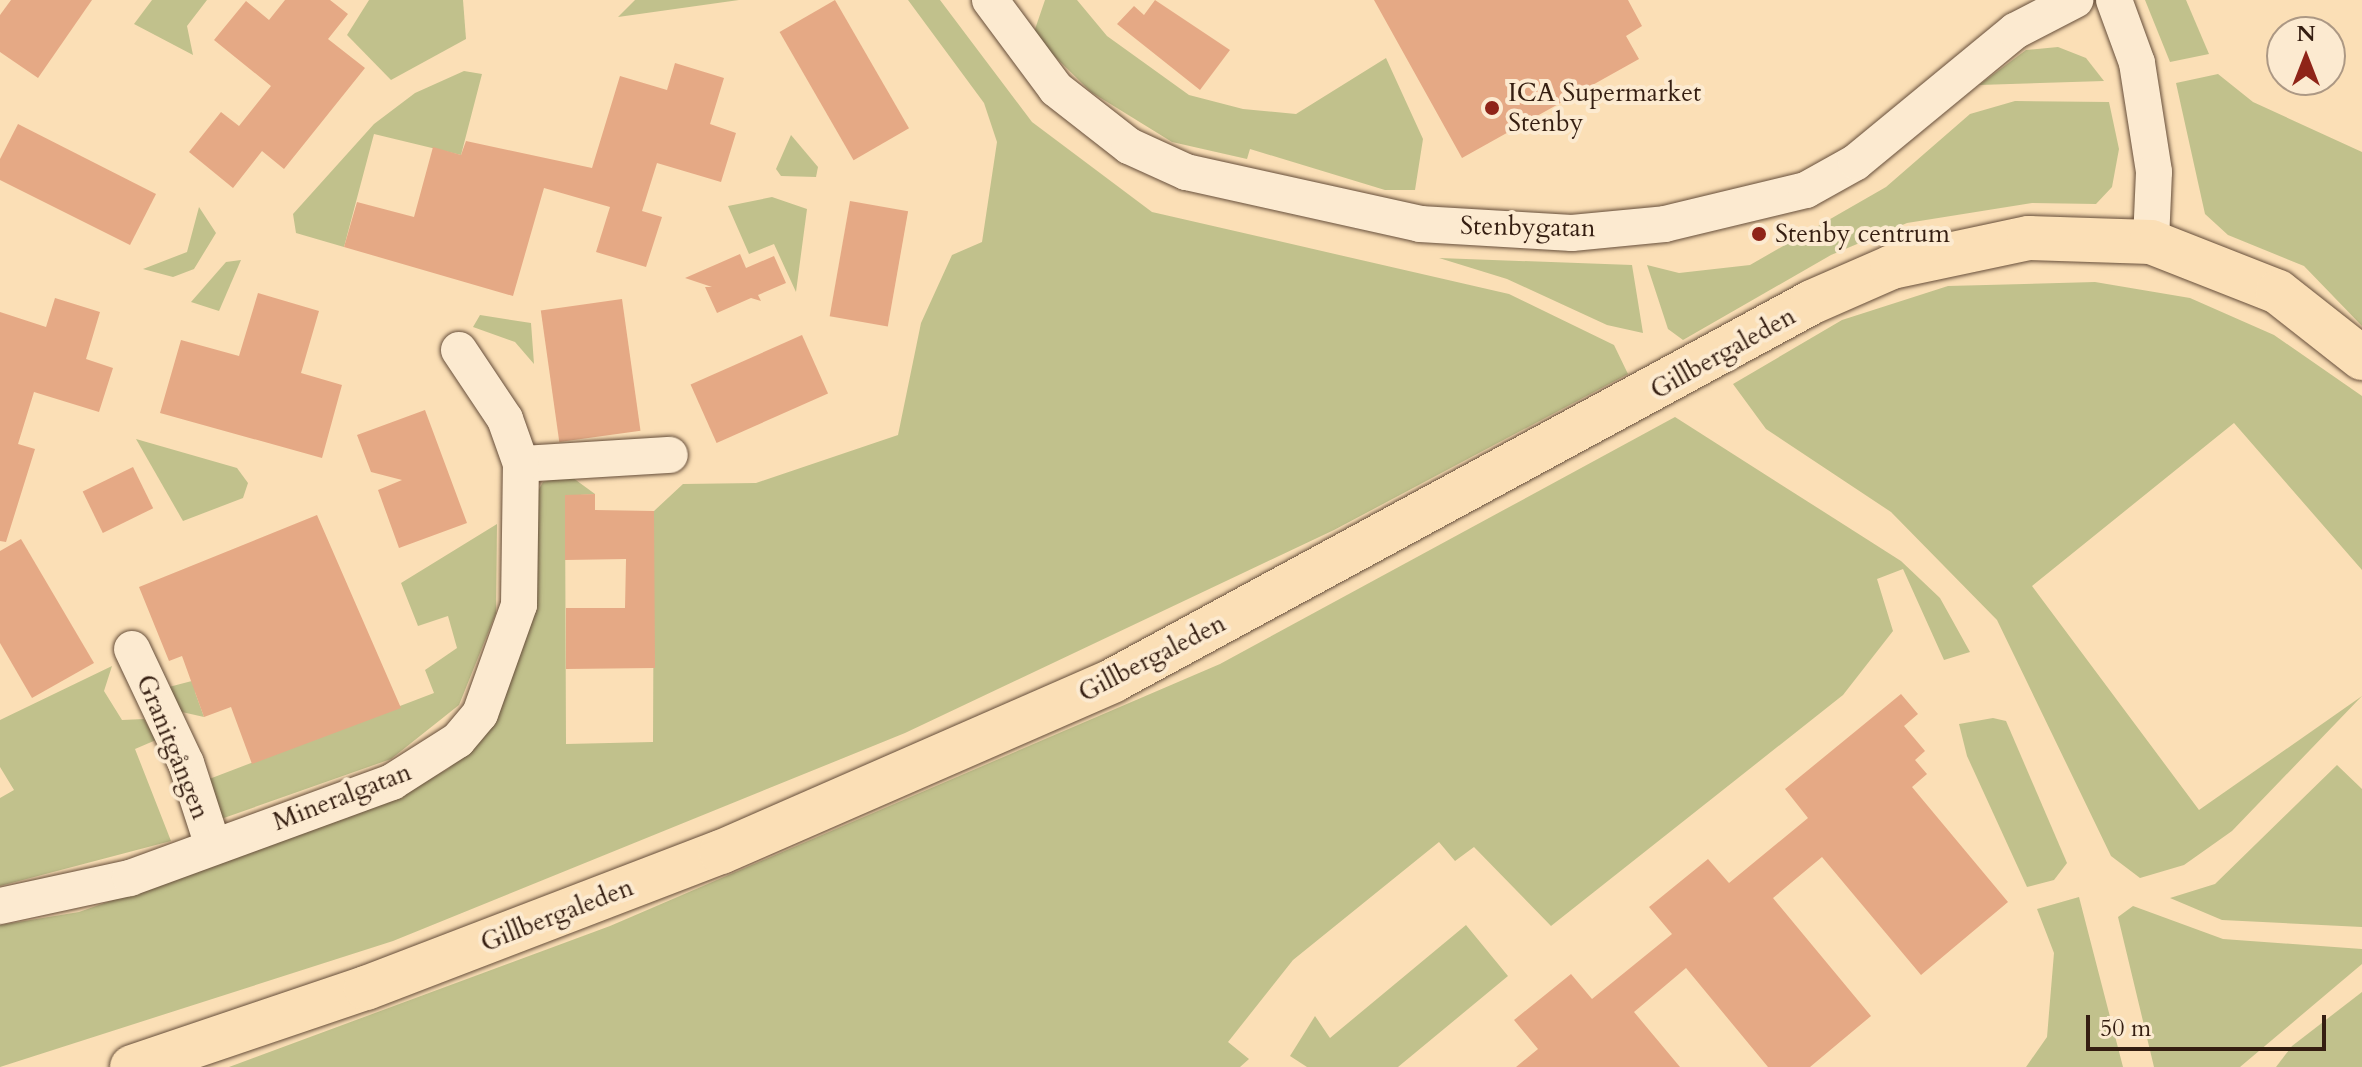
<!DOCTYPE html>
<meta charset="utf-8">
<style>
body{margin:0}
#map{position:relative;width:2362px;height:1067px;overflow:hidden;background:#fbdfb6;font-family:Cardo,serif}
div>[style]{position:absolute}
.green>*{inset:0;background:#c1c18c}
.building>*{inset:0;background:#e5a985;transform-origin:0 0}
.roads{filter:drop-shadow(0 0 2px #664e3a) drop-shadow(0 0 2px #664e3a)}
.minor>*{height:36px;margin:-18px;padding:0 18px;transform-origin:18px;border-radius:18px;background:#fcead0}
.major>*{height:44px;margin:-22px;padding:0 22px;transform-origin:22px;border-radius:22px;background:#fbdfb6}
.dots>*{width:22px;height:22px;translate:-50% -50%;box-sizing:border-box;border:4px solid #fcead0;border-radius:50%}
span{translate:-50% -50%;white-space:nowrap;text-align:center;line-height:1.15;-webkit-text-stroke:8px #fcead0;paint-order:stroke}
.poi-label{font-size:26px;color:#351e11}
.left{translate:0 -50%;text-align:left}
.street-label{font-size:26px;color:#351e11}
.north{position:absolute;left:2266px;top:16px;width:80px;height:80px;box-sizing:border-box;background:#fcead0;border:2px solid #ac9884;border-radius:50%;rotate:0deg;font-size:22px;font-weight:700;line-height:32px;text-align:center;color:#351e11}
.north::after{content:'';display:block;margin:auto;width:28px;height:36px;background:#8f2418;clip-path:polygon(50% 0,100% 100%,50% 72%,0 100%)}
.scale{position:absolute;left:2086px;top:1015px;width:240px;height:36px;box-sizing:border-box;border:4px solid #351e11;border-top:0;padding-left:10px;font-size:24px;line-height:28px;white-space:nowrap;color:#351e11;-webkit-text-stroke:6px #fcead0;paint-order:stroke}
</style>
<div id="map">
<div class="green">
<div style="clip-path:polygon(152px 0,207px 0,187px 26px,193px 55px,134px 24px)"></div>
<div style="clip-path:polygon(369px 0,463px 0,466px 39px,391px 80px,347px 35px)"></div>
<div style="clip-path:polygon(635px 0,739px 0,618px 17px)"></div>
<div style="clip-path:polygon(908px 0,940px 0,1032px 122px,1152px 212px,1509px 294px,1614px 345px,1628px 374px,1334px 530px,905px 733px,393px 941px,0 1067px,0 925px,79px 912px,363px 812px,448px 769px,494px 724px,535px 610px,534px 498px,543px 482px,569px 475px,595px 494px,565px 496px,566px 744px,653px 742px,654px 511px,683px 484px,756px 483px,898px 435px,921px 323px,952px 255px,982px 242px,997px 142px,984px 103px)"></div>
<div style="clip-path:polygon(1045px 0,1077px 0,1107px 36px,1189px 95px,1243px 109px,1296px 114px,1386px 58px,1423px 139px,1415px 190px,1385px 190px,1250px 149px,1247px 159px,1172px 142px,1091px 92px,1033px 35px)"></div>
<div style="clip-path:polygon(2145px 0,2186px 0,2209px 54px,2170px 62px)"></div>
<div style="clip-path:polygon(2058px 47px,2086px 58px,2104px 81px,1979px 85px,2026px 50px)"></div>
<div style="clip-path:polygon(464px 71px,482px 74px,461px 155px,374px 134px,344px 247px,296px 233px,293px 214px,374px 124px,415px 93px)"></div>
<div style="clip-path:polygon(2218px 74px,2253px 102px,2362px 152px,2362px 326px,2304px 266px,2228px 235px,2205px 214px,2176px 83px)"></div>
<div style="clip-path:polygon(2015px 101px,2109px 102px,2119px 149px,2112px 187px,2096px 204px,2032px 203px,1907px 223px,1831px 255px,1683px 340px,1668px 329px,1647px 265px,1679px 273px,1750px 265px,1886px 187px,1970px 114px)"></div>
<div style="clip-path:polygon(791px 135px,818px 167px,816px 177px,781px 176px,776px 169px)"></div>
<div style="clip-path:polygon(772px 197px,807px 209px,796px 292px,774px 244px,749px 254px,728px 206px)"></div>
<div style="clip-path:polygon(199px 207px,216px 233px,194px 269px,173px 277px,143px 269px,187px 252px)"></div>
<div style="clip-path:polygon(1439px 258px,1632px 265px,1643px 333px,1607px 325px,1507px 279px)"></div>
<div style="clip-path:polygon(241px 260px,219px 311px,191px 302px,226px 262px)"></div>
<div style="clip-path:polygon(2095px 282px,2190px 298px,2274px 335px,2362px 396px,2362px 570px,2234px 423px,2032px 586px,2199px 810px,2362px 696px,2232px 831px,2184px 865px,2140px 878px,2111px 856px,1997px 620px,1891px 512px,1766px 429px,1733px 384px,1842px 320px,1948px 286px)"></div>
<div style="clip-path:polygon(480px 315px,531px 323px,534px 364px,515px 342px,473px 327px)"></div>
<div style="clip-path:polygon(1675px 417px,1901px 561px,1940px 598px,1970px 652px,1944px 660px,1903px 569px,1877px 579px,1893px 631px,1843px 695px,1551px 926px,1474px 847px,1455px 861px,1439px 842px,1293px 960px,1228px 1042px,1249px 1059px,1240px 1067px,229px 1067px,610px 926px,1220px 664px)"></div>
<div style="clip-path:polygon(136px 439px,237px 468px,248px 483px,243px 498px,183px 521px)"></div>
<div style="clip-path:polygon(497px 524px,496px 613px,459px 705px,391px 759px,221px 819px,204px 781px,434px 693px,425px 670px,457px 648px,448px 616px,418px 626px,401px 583px)"></div>
<div style="clip-path:polygon(112px 666px,104px 691px,122px 720px,144px 719px,156px 740px,135px 749px,171px 841px,0 886px,0 798px,14px 790px,0 767px,0 720px)"></div>
<div style="clip-path:polygon(211px 676px,214px 685px,195px 692px,204px 717px,173px 710px,165px 688px)"></div>
<div style="clip-path:polygon(1993px 718px,2006px 721px,2067px 863px,2054px 880px,2027px 887px,1967px 756px,1959px 724px)"></div>
<div style="clip-path:polygon(2337px 765px,2362px 789px,2362px 927px,2222px 920px,2170px 898px,2215px 884px)"></div>
<div style="clip-path:polygon(2079px 897px,2123px 1067px,2026px 1067px,2047px 1037px,2054px 953px,2037px 909px)"></div>
<div style="clip-path:polygon(2133px 906px,2223px 939px,2362px 949px,2362px 964px,2240px 1067px,2154px 1067px,2118px 917px)"></div>
<div style="clip-path:polygon(1466px 925px,1508px 976px,1398px 1067px,1307px 1067px,1290px 1056px,1315px 1016px,1330px 1038px)"></div>
<div style="clip-path:polygon(2362px 992px,2362px 1067px,2276px 1067px,2292px 1046px)"></div>
</div>
<div class="building">
<div style="clip-path:polygon(11px 0,92px 0,38px 78px,0 52px,0 15px)"></div>
<div style="clip-path:polygon(285px 0,330px 0,348px 14px,328px 39px,365px 68px,284px 169px,262px 151px,233px 188px,189px 152px,221px 112px,239px 126px,271px 86px,214px 40px,246px 1px,269px 20px)"></div>
<div style="left:835px;top:0;width:148px;height:64px;rotate:60deg"></div>
<div style="clip-path:polygon(1155px 0,1230px 50px,1200px 90px,1117px 24px,1134px 6px,1144px 15px)"></div>
<div style="clip-path:polygon(1374px 0,1628px 0,1642px 26px,1626px 36px,1639px 59px,1462px 158px)"></div>
<div style="clip-path:polygon(675px 63px,724px 78px,710px 124px,736px 133px,721px 182px,657px 163px,642px 211px,662px 217px,646px 267px,596px 252px,610px 207px,544px 188px,513px 296px,344px 247px,357px 202px,414px 217px,433px 147px,461px 155px,466px 141px,592px 168px,620px 76px,667px 90px)"></div>
<div style="clip-path:polygon(18px 124px,156px 194px,130px 245px,0 180px,0 159px)"></div>
<div style="left:850px;top:201px;width:59px;height:117px;rotate:10deg"></div>
<div style="clip-path:polygon(740px 254px,746px 268px,774px 256px,786px 283px,758px 295px,761px 301px,751px 298px,717px 313px,705px 287px,712px 287px,685px 278px)"></div>
<div style="clip-path:polygon(258px 293px,319px 311px,301px 373px,342px 385px,322px 458px,160px 413px,181px 340px,239px 356px)"></div>
<div style="clip-path:polygon(55px 298px,100px 312px,86px 359px,113px 368px,99px 412px,34px 392px,18px 444px,35px 449px,6px 542px,0 541px,0 312px,46px 327px)"></div>
<div style="left:622px;top:299px;width:133px;height:82px;rotate:82deg"></div>
<div style="left:802px;top:335px;width:64px;height:122px;rotate:66deg"></div>
<div style="clip-path:polygon(425px 410px,467px 523px,399px 548px,378px 490px,402px 480px,371px 472px,357px 435px)"></div>
<div style="left:133px;top:467px;width:46px;height:56px;rotate:64deg"></div>
<div style="clip-path:polygon(595px 494px,595px 510px,654px 511px,655px 668px,566px 669px,566px 608px,625px 608px,626px 559px,565px 560px,565px 495px)"></div>
<div style="clip-path:polygon(317px 515px,401px 708px,252px 764px,231px 707px,204px 717px,182px 656px,169px 661px,139px 587px)"></div>
<div style="clip-path:polygon(21px 539px,94px 663px,32px 698px,0 643px,0 551px)"></div>
<div style="clip-path:polygon(1901px 694px,1918px 714px,1904px 726px,1925px 751px,1915px 760px,1927px 774px,1912px 787px,2008px 902px,1921px 975px,1822px 857px,1773px 898px,1871px 1016px,1810px 1067px,1768px 1067px,1686px 968px,1634px 1012px,1680px 1067px,1516px 1067px,1538px 1049px,1514px 1020px,1571px 974px,1592px 999px,1672px 934px,1649px 907px,1708px 859px,1729px 883px,1808px 818px,1785px 789px)"></div>
</div>
<div class="roads">
<div class="minor">
<div style="left:990px;top:0;width:111px;rotate:53.4deg"></div>
<div style="left:1056px;top:89px;width:93px;rotate:38deg"></div>
<div style="left:1129px;top:146px;width:63px;rotate:24.5deg"></div>
<div style="left:1186px;top:172px;width:240px;rotate:12.5deg"></div>
<div style="left:1420px;top:224px;width:152px;rotate:3.4deg"></div>
<div style="left:1572px;top:233px;width:93px;rotate:-5.5deg"></div>
<div style="left:1665px;top:224px;width:145px;rotate:-13.6deg"></div>
<div style="left:1806px;top:190px;width:57px;rotate:-29.2deg"></div>
<div style="left:1856px;top:162px;width:206px;rotate:-39.5deg"></div>
<div style="left:2015px;top:31px;width:68px;rotate:-27.3deg"></div>
<div style="left:2114px;top:0;width:67px;rotate:69.9deg"></div>
<div style="left:2137px;top:63px;width:110px;rotate:81.1deg"></div>
<div style="left:2154px;top:172px;width:70px;rotate:92.5deg"></div>
<div style="left:521px;top:464px;width:149px;rotate:-3.5deg"></div>
<div style="left:132px;top:649px;width:126px;rotate:64.7deg"></div>
<div style="left:186px;top:763px;width:87px;rotate:72deg"></div>
<div style="left:0;top:906px;width:133px;rotate:-12.2deg"></div>
<div style="left:130px;top:878px;width:279px;rotate:-20.1deg"></div>
<div style="left:392px;top:782px;width:78px;rotate:-32.5deg"></div>
<div style="left:458px;top:740px;width:34px;rotate:-50deg"></div>
<div style="left:480px;top:714px;width:116px;rotate:-70.3deg"></div>
<div style="left:519px;top:605px;width:141px;rotate:-89.2deg"></div>
<div style="left:521px;top:464px;width:48px;rotate:-109.6deg"></div>
<div style="left:505px;top:419px;width:83px;rotate:-123.7deg"></div>
</div>
<div class="major">
<div style="left:132px;top:1067px;width:247px;rotate:-18.7deg"></div>
<div style="left:366px;top:988px;width:380px;rotate:-21deg"></div>
<div style="left:721px;top:852px;width:427px;rotate:-23.6deg"></div>
<div style="left:1112px;top:681px;width:796px;rotate:-28.43deg"></div>
<div style="left:1812px;top:302px;width:87px;rotate:-23.6deg"></div>
<div style="left:1892px;top:267px;width:140px;rotate:-12deg"></div>
<div style="left:2029px;top:238px;width:122px;rotate:1.9deg"></div>
<div style="left:2151px;top:242px;width:136px;rotate:21.5deg"></div>
<div style="left:2278px;top:292px;width:107px;rotate:38.2deg"></div>
</div>
</div>
<div class="dots">
<div style="left:1492px;top:108px;background:#8f2418"></div>
<div style="left:1759px;top:234px;background:#8f2418"></div>
</div>
<div class="poi-label">
<span class="left" style="left:1508px;top:108px">ICA Supermarket<br>Stenby</span>
<span class="left" style="left:1775px;top:234px">Stenby centrum</span>
</div>
<div class="street-label">
<span style="left:1528px;top:227px;rotate:1deg">Stenbygatan</span>
<span style="left:1723px;top:353px;rotate:-29deg">Gillbergaleden</span>
<span style="left:1152px;top:658px;rotate:-27deg">Gillbergaleden</span>
<span style="left:173px;top:747px;rotate:68deg">Granitgången</span>
<span style="left:342px;top:797px;rotate:-21deg">Mineralgatan</span>
<span style="left:557px;top:915px;rotate:-21deg">Gillbergaleden</span>
</div>
<div class="north">N</div>
<div class="scale">50 m</div>
</div>
